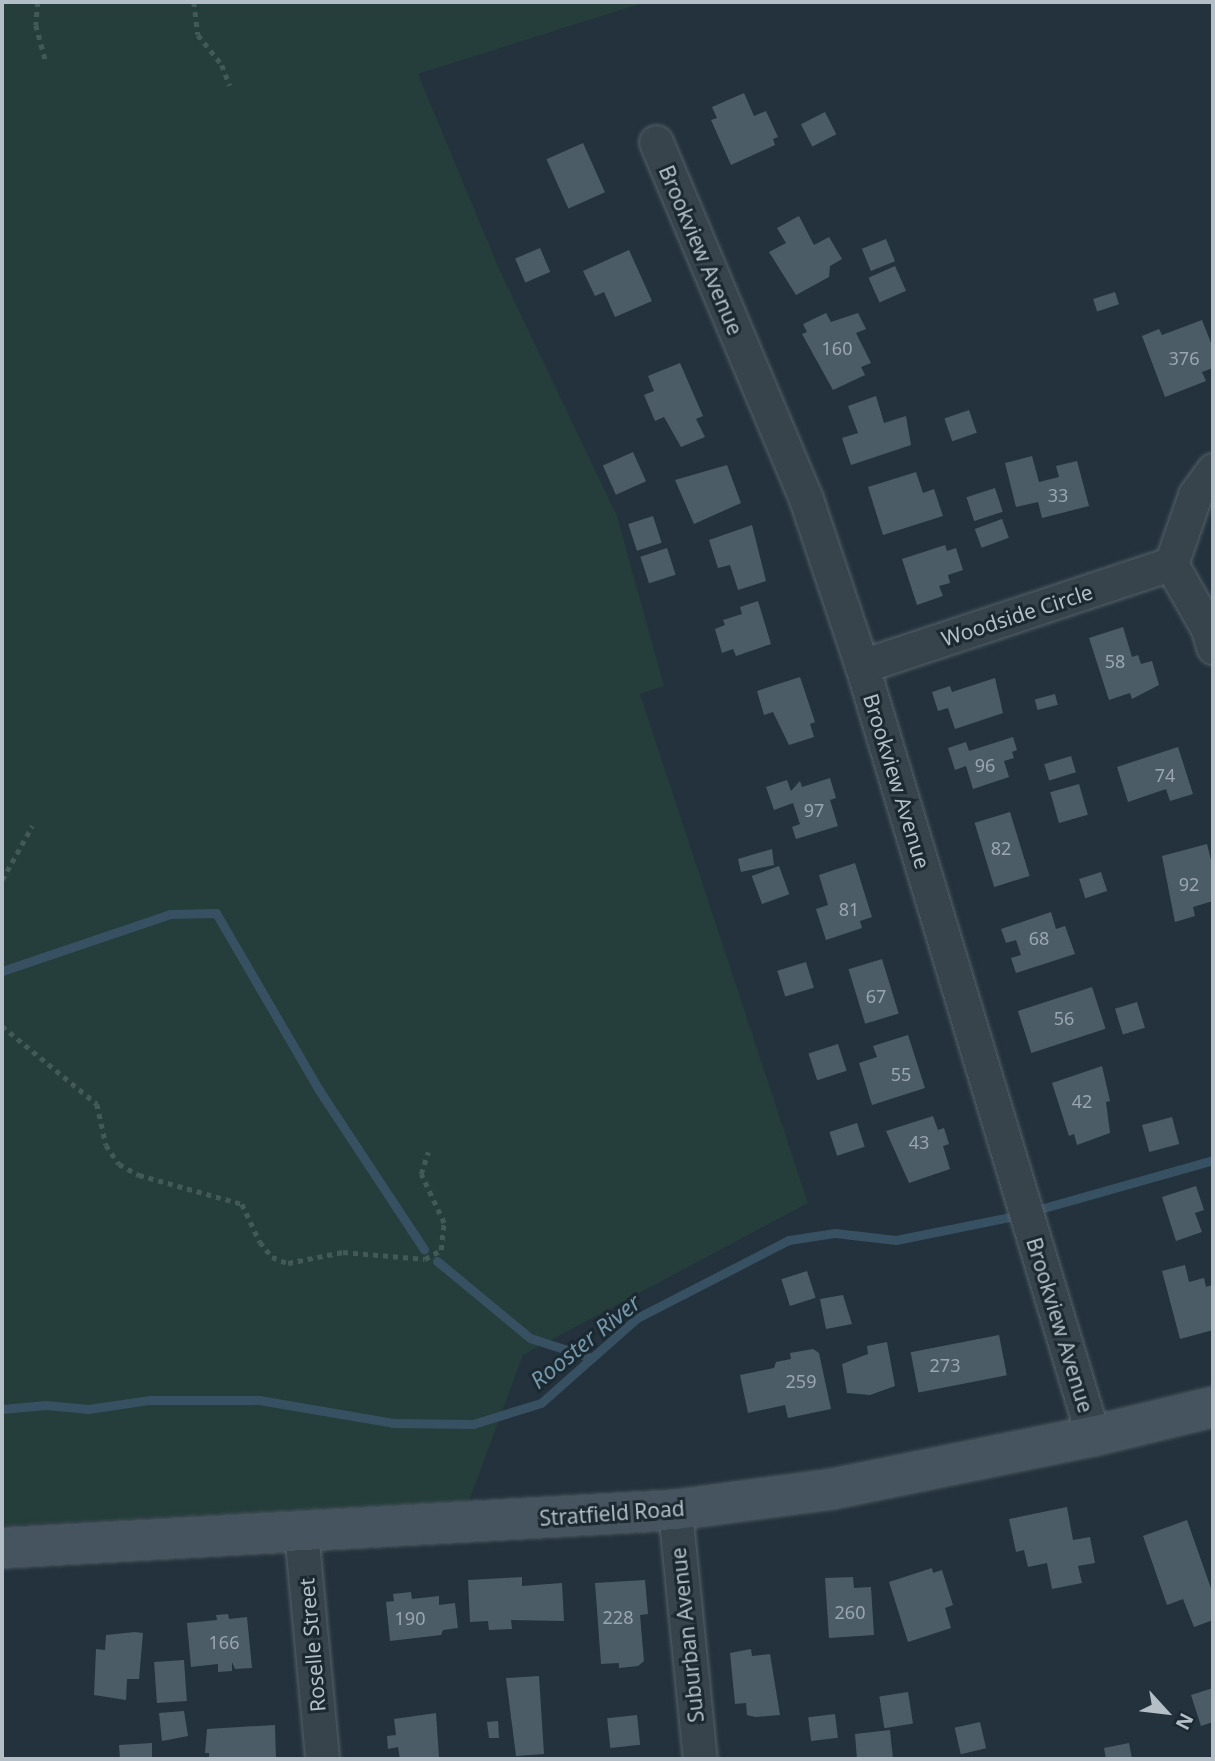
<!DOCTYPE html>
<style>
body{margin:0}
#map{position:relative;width:1215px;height:1761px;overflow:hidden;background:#23323c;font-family:"Noto Sans",sans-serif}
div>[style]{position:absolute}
.green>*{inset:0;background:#253d3b}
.stream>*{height:9px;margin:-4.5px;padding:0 4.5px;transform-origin:4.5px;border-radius:4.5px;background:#375162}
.building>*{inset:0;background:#4c5c67;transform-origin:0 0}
.path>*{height:4.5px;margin-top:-2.25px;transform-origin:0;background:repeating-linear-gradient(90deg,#435957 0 5px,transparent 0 10px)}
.roads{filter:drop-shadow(0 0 2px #55616a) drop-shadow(0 0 2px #55616a)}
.minor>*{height:33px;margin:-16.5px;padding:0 16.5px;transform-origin:16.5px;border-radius:16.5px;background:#37444c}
.secondary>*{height:38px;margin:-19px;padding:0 19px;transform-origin:19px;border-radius:19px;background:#45545f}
span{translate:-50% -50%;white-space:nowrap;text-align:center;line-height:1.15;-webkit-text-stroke:6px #1c2931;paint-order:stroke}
.number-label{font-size:18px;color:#99a6af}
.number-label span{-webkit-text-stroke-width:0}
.street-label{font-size:21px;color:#b3bec7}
.water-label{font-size:23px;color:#7396aa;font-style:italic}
.frame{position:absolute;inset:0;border:4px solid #b3bec7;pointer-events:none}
.north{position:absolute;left:1131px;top:1677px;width:70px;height:70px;-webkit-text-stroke:5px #1c2931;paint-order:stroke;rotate:117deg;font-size:19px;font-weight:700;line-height:28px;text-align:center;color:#b3bec7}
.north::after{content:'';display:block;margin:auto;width:24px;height:32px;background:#b3bec7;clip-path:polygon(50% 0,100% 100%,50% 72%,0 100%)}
</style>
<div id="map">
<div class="green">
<div style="clip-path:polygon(2px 2px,646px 2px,418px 74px,500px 271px,617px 516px,664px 686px,640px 694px,808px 1203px,523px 1355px,469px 1501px,2px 1526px)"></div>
</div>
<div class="stream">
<div style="left:2px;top:971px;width:177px;rotate:-18.7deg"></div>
<div style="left:170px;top:914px;width:46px;rotate:-1.2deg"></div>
<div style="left:216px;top:913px;width:205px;rotate:59.8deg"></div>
<div style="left:319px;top:1090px;width:191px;rotate:56.6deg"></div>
<div style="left:1033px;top:1211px;width:187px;rotate:-15.8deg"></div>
<div style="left:437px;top:1261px;width:121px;rotate:39.6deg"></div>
<div style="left:530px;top:1338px;width:65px;rotate:17.9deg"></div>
<div style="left:2px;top:1409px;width:44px;rotate:-5.2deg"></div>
<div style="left:46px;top:1405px;width:42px;rotate:5.4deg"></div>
<div style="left:88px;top:1409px;width:63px;rotate:-8.3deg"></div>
<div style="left:150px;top:1400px;width:109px"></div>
<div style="left:259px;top:1400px;width:136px;rotate:9.7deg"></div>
<div style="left:393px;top:1423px;width:80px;rotate:0.7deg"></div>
<div style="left:473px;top:1424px;width:71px;rotate:-17.2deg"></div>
<div style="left:541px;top:1403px;width:128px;rotate:-41.5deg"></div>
<div style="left:637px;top:1318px;width:171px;rotate:-27.2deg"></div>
<div style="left:789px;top:1240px;width:47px;rotate:-8.7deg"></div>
<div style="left:835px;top:1233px;width:61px;rotate:6.5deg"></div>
<div style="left:896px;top:1240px;width:126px;rotate:-11.4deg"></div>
</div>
<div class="building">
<div style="clip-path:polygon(744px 93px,754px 116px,766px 111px,778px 137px,773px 139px,775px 145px,731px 165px,711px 120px,717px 118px,712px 107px)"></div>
<div style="left:825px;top:112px;width:25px;height:27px;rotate:63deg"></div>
<div style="left:583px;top:143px;width:54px;height:40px;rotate:66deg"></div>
<div style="clip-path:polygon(799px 216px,814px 245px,829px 237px,842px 259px,830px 266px,829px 277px,796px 295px,769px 252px,786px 243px,777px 228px)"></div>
<div style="left:886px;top:239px;width:24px;height:26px;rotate:68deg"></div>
<div style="left:540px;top:248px;width:26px;height:27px;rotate:67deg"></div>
<div style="clip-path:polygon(629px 250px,652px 301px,615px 317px,604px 292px,595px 296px,583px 271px)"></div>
<div style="left:895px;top:266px;width:27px;height:29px;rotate:66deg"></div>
<div style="left:1115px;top:292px;width:13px;height:23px;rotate:72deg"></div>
<div style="clip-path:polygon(826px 313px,831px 322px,858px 313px,866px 329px,856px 333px,871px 363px,861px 367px,865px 375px,833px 390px,802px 334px,807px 332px,803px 324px)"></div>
<div style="clip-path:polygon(1202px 320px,1213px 348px,1213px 368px,1202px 372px,1206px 381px,1165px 397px,1142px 336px,1159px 329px,1162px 335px)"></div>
<div style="clip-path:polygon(680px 363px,703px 416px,696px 419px,705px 437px,681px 447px,664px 417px,655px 421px,644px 395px,654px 391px,648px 376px)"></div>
<div style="clip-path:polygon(876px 396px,884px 423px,906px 416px,911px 445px,851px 465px,842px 438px,858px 433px,848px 406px)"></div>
<div style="left:969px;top:410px;width:24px;height:26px;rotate:71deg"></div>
<div style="left:633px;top:452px;width:32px;height:33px;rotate:66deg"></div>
<div style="clip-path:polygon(1032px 456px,1039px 482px,1059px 477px,1056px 466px,1077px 461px,1089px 506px,1042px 518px,1038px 502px,1016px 507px,1005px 463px)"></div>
<div style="clip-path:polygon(727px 465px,741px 503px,694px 524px,675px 480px)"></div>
<div style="clip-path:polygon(916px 472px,923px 493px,934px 489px,943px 516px,883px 535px,868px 487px)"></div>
<div style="left:995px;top:488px;width:25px;height:30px;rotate:72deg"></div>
<div style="left:653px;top:516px;width:28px;height:26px;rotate:72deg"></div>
<div style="left:1002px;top:519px;width:20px;height:29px;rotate:70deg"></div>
<div style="clip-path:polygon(752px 525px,766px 581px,738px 590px,730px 565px,718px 568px,709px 540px)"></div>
<div style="clip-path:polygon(945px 545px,947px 551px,956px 548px,963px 570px,948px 575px,950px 583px,939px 586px,943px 596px,917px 605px,902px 559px)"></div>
<div style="left:667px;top:548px;width:28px;height:28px;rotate:72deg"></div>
<div style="clip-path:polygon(758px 601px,771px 644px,736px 656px,733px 649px,722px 653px,715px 629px,725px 625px,723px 620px,742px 614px,740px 607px)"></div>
<div style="clip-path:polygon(1123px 627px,1132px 657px,1138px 655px,1141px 664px,1152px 661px,1159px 685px,1132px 699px,1130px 693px,1109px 700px,1089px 638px)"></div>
<div style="clip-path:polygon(800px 677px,815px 722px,810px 724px,814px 737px,789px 745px,773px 712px,764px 715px,757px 691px)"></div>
<div style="clip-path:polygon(995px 678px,1003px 713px,955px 729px,948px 708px,938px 711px,932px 692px,950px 686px,952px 692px)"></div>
<div style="left:1055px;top:694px;width:11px;height:21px;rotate:75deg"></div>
<div style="clip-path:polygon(1013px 737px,1017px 750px,1012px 752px,1014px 758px,1004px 761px,1009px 777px,973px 789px,966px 766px,955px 770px,948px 748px,966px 742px,969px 751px)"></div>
<div style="clip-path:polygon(1178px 747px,1193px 794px,1170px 801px,1166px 789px,1128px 802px,1117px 767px)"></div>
<div style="left:1071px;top:756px;width:17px;height:28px;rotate:73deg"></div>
<div style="clip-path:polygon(830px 778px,836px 798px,830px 800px,838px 826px,796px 839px,792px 827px,800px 824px,793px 803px,774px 810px,766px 787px,787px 780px,791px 791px,800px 781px,802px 787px)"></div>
<div style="left:1079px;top:784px;width:32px;height:30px;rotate:74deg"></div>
<div style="left:1010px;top:812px;width:67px;height:37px;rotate:73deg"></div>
<div style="clip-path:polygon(1207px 844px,1213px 868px,1213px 901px,1193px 907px,1195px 916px,1175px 922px,1162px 856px)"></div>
<div style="clip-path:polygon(772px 849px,774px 865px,741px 872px,738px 859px)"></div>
<div style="clip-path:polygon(855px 863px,872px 917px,860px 921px,862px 928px,826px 940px,816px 909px,828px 905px,819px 875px)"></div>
<div style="left:779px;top:866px;width:30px;height:29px;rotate:70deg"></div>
<div style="left:1101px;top:872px;width:20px;height:23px;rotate:72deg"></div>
<div style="clip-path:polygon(1051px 912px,1056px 929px,1065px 926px,1075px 954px,1016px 973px,1011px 958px,1021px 955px,1016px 940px,1006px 943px,1001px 929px)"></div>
<div style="left:882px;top:959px;width:57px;height:35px;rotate:73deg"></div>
<div style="left:806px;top:962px;width:27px;height:30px;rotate:73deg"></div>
<div style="left:1092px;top:987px;width:44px;height:78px;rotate:72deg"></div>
<div style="left:1137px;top:1002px;width:27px;height:23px;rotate:73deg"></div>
<div style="clip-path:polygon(908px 1035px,925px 1088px,872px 1105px,859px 1063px,877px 1057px,873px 1046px)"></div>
<div style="left:838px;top:1044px;width:28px;height:31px;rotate:72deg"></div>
<div style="clip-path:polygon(1102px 1066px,1110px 1101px,1106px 1102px,1110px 1133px,1077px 1145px,1074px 1134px,1069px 1136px,1052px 1083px)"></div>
<div style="clip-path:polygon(933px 1116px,938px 1130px,944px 1128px,949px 1144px,943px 1146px,950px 1169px,909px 1183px,886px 1131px)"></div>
<div style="left:1172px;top:1117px;width:28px;height:31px;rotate:75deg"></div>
<div style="left:857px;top:1123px;width:25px;height:29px;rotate:72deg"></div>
<div style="clip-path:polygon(1196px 1186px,1204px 1210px,1195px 1213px,1202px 1232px,1176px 1241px,1162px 1197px)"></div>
<div style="clip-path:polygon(1185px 1265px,1189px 1282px,1204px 1278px,1206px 1287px,1212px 1285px,1213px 1330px,1180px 1339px,1162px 1271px)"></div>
<div style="left:807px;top:1271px;width:28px;height:27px;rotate:72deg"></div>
<div style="clip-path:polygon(843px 1295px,852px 1324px,826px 1329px,820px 1299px)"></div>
<div style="left:999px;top:1335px;width:41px;height:90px;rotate:79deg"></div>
<div style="clip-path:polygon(887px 1342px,895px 1386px,870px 1395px,847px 1393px,842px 1364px,868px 1354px,867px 1346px)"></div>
<div style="clip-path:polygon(813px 1349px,819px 1353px,831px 1409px,788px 1418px,785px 1405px,748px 1413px,740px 1375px,774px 1368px,776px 1362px,791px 1359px,790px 1353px)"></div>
<div style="clip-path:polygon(1067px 1507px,1073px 1540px,1090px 1537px,1095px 1563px,1078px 1566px,1082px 1583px,1052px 1589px,1047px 1563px,1028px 1567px,1024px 1550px,1016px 1552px,1009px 1519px)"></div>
<div style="clip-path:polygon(1187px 1520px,1213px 1594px,1213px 1620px,1194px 1627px,1183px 1599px,1167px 1605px,1143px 1536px)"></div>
<div style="clip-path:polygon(932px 1568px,933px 1573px,942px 1570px,953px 1605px,945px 1608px,951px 1628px,908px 1642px,889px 1582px)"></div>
<div style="clip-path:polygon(522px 1577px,522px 1586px,562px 1583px,564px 1621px,511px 1620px,512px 1629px,489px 1630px,488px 1621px,470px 1622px,468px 1580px)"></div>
<div style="clip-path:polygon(853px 1577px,854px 1588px,871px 1587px,874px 1635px,829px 1638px,825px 1578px)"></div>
<div style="clip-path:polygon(645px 1580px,648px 1614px,640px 1615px,644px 1661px,638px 1666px,619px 1668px,619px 1663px,601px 1664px,595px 1583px)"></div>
<div style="clip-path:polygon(411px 1592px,412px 1599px,439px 1596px,439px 1605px,455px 1603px,458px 1628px,443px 1630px,441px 1635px,390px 1641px,386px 1602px,394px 1601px,393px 1594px)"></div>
<div style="clip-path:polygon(228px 1614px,229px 1619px,247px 1617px,252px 1668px,235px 1669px,232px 1662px,232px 1671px,218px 1672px,218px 1664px,191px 1667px,187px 1623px,217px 1620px,216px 1615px)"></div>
<div style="clip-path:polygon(135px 1632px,143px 1633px,139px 1679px,127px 1679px,126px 1700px,94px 1695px,96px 1649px,105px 1650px,106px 1635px)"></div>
<div style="clip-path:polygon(751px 1649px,752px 1656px,770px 1654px,780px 1715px,755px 1717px,747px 1715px,746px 1703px,735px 1704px,730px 1653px)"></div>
<div style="left:184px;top:1660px;width:41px;height:30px;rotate:86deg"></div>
<div style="clip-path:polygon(539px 1676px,544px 1754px,516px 1756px,506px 1678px)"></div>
<div style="clip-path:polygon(1213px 1688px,1213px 1722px,1201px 1726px,1191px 1695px)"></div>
<div style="left:908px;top:1692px;width:32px;height:29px;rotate:81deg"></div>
<div style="clip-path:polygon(184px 1711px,188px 1736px,162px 1741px,159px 1713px)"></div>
<div style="clip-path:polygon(436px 1713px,439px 1757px,400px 1759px,398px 1747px,388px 1749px,387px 1736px,396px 1735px,394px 1719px)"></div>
<div style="left:835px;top:1714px;width:24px;height:27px;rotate:83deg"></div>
<div style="left:637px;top:1715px;width:30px;height:30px;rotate:84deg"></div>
<div style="clip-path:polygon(498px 1721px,499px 1738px,489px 1738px,487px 1722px)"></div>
<div style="left:980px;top:1722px;width:27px;height:26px;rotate:77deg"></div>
<div style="clip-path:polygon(275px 1725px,276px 1759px,209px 1759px,209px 1753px,205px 1753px,207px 1729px)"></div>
<div style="clip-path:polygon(890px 1730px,893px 1759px,857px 1759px,855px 1734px)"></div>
<div style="clip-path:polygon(152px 1743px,152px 1759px,120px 1759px,119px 1745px)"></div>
<div style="clip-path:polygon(1129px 1743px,1132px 1759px,1106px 1759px,1104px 1748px)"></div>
</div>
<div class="path">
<div style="left:38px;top:2px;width:23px;rotate:95deg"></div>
<div style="left:36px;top:25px;width:39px;rotate:75deg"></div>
<div style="left:194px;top:2px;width:33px;rotate:83deg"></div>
<div style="left:198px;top:35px;width:38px;rotate:51deg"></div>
<div style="left:222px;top:65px;width:22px;rotate:69deg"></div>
<div style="left:2px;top:880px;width:62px;rotate:-60.9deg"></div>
<div style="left:2px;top:1026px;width:123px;rotate:39.4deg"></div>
<div style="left:97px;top:1104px;width:42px;rotate:77.6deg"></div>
<div style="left:106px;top:1145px;width:23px;rotate:56deg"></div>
<div style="left:119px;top:1164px;width:23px;rotate:29deg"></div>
<div style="left:139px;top:1175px;width:107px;rotate:15.7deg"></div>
<div style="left:242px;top:1204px;width:42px;rotate:64.7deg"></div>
<div style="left:260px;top:1242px;width:19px;rotate:51deg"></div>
<div style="left:272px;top:1257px;width:17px;rotate:21deg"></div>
<div style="left:288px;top:1263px;width:56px;rotate:-11.3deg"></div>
<div style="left:343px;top:1252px;width:82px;rotate:4.9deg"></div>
<div style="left:425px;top:1259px;width:18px;rotate:-29deg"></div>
<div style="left:441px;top:1250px;width:27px;rotate:-84deg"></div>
<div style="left:444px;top:1223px;width:54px;rotate:-115.1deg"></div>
<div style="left:421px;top:1174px;width:23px;rotate:-72deg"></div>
</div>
<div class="roads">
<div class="minor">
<div style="left:656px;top:142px;width:387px;rotate:67.2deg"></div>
<div style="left:806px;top:499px;width:176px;rotate:71.5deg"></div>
<div style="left:862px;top:666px;width:804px;rotate:73.3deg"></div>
<div style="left:1171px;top:564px;width:75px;rotate:60.4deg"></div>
<div style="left:1208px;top:629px;width:19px;rotate:74deg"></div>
<div style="left:862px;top:666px;width:325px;rotate:-18.3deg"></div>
<div style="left:1171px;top:564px;width:73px;rotate:-70.8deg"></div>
<div style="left:1195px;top:495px;width:31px;rotate:-54deg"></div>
<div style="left:675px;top:1510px;width:250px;rotate:84.3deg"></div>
<div style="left:301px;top:1531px;width:229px;rotate:84.7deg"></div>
</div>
<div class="secondary">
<div style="left:2px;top:1548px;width:674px;rotate:-3.23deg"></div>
<div style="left:675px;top:1510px;width:158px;rotate:-7.6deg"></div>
<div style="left:832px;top:1489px;width:266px;rotate:-11.5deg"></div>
<div style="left:1093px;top:1436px;width:123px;rotate:-13.6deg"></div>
</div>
</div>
<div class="number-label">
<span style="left:837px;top:348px">160</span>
<span style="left:1184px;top:358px">376</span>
<span style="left:1058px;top:495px">33</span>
<span style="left:1115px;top:661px">58</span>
<span style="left:985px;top:765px">96</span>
<span style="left:1165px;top:775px">74</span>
<span style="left:814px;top:810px">97</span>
<span style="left:1001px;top:848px">82</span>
<span style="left:1189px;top:884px">92</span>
<span style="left:849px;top:909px">81</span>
<span style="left:1039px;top:938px">68</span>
<span style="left:876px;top:996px">67</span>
<span style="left:1064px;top:1018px">56</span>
<span style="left:901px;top:1074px">55</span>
<span style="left:1082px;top:1101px">42</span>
<span style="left:919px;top:1142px">43</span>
<span style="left:945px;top:1365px">273</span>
<span style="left:801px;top:1381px">259</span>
<span style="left:850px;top:1612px">260</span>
<span style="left:618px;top:1617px">228</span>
<span style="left:410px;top:1618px">190</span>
<span style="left:224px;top:1642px">166</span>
</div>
<div class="street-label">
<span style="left:701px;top:250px;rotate:67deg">Brookview Avenue</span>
<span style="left:1017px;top:615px;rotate:-18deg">Woodside Circle</span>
<span style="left:897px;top:781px;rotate:73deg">Brookview Avenue</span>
<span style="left:1060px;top:1325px;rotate:73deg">Brookview Avenue</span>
<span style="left:612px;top:1513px;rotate:-4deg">Stratfield Road</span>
<span style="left:687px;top:1635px;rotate:-96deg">Suburban Avenue</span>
<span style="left:312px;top:1645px;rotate:-95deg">Roselle Street</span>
</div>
<div class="water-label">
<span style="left:585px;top:1341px;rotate:-39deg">Rooster River</span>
</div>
<div class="frame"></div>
<div class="north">N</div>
</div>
